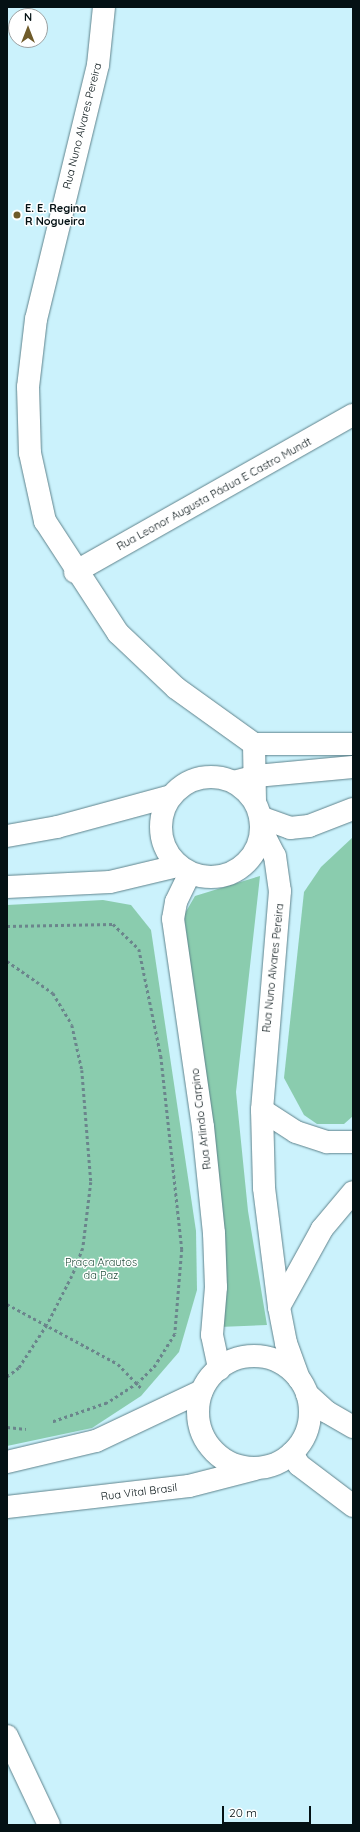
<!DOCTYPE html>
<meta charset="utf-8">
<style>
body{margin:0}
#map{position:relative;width:360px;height:1832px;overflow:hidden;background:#cbf2fc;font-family:Quicksand,sans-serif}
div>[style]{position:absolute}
.green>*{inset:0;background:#8accae}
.path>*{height:2.5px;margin-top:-1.25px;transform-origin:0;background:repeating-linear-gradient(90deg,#6b858c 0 3px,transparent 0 6px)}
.roads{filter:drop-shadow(0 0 1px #5f838c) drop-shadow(0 0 1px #5f838c)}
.minor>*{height:22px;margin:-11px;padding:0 11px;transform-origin:11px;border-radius:11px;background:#fff}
.major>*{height:22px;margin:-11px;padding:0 11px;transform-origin:11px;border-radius:11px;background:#fff}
.major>.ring{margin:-11px;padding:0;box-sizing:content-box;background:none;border:22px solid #fff;border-radius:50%}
.dots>*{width:11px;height:11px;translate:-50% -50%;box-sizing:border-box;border:2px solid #fff;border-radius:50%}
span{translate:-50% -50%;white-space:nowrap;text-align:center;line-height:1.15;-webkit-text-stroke:3px #fff;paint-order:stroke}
.street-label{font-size:11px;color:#041114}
.poi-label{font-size:11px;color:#041114;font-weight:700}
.left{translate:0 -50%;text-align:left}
.park-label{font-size:11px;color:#244f3d}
.frame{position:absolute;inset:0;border:8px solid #041114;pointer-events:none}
.north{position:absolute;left:8px;top:8px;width:40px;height:40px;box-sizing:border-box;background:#fff;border:1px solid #9ba0a1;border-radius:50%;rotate:0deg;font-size:11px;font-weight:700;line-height:16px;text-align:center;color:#041114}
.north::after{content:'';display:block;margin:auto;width:14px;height:18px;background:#6f5b2a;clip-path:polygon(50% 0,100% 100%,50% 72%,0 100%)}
.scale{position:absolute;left:222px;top:1806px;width:89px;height:18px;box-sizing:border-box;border:2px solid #041114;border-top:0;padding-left:5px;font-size:12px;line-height:14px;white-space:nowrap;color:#041114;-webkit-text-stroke:3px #fff;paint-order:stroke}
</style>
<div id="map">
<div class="green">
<div style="clip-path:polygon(353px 837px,353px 1116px,344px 1124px,317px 1124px,304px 1115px,284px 1078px,304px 892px,321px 867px)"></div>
<div style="clip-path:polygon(260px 876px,236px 1092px,248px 1211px,267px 1325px,219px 1327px,207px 1094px,184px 915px,195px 896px)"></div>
<div style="clip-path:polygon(103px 900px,131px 905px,151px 930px,196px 1231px,197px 1290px,179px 1352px,141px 1396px,92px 1428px,7px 1446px,7px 905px)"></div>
</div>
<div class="path">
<div style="left:7px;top:926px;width:106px;rotate:-1.1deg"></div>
<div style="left:113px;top:924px;width:36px;rotate:44deg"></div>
<div style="left:139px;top:949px;width:109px;rotate:78.4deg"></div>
<div style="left:161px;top:1056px;width:194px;rotate:83.8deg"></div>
<div style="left:182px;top:1249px;width:85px;rotate:94.7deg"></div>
<div style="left:175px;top:1334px;width:36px;rotate:122deg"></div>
<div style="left:156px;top:1365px;width:25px;rotate:135deg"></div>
<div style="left:138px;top:1383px;width:37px;rotate:147deg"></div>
<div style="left:107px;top:1403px;width:58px;rotate:160.9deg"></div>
<div style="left:7px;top:961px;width:56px;rotate:34.8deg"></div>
<div style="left:53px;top:993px;width:37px;rotate:59deg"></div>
<div style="left:72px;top:1025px;width:46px;rotate:77.5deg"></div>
<div style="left:82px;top:1070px;width:112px;rotate:85.4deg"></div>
<div style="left:91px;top:1182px;width:66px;rotate:96.9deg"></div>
<div style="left:83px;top:1248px;width:30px;rotate:111deg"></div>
<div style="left:72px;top:1276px;width:55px;rotate:117deg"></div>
<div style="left:47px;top:1325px;width:51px;rotate:123.1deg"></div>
<div style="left:19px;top:1368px;width:15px;rotate:143deg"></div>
<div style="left:7px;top:1304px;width:126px;rotate:28.4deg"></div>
<div style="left:118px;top:1364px;width:36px;rotate:46deg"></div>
<div style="left:7px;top:1427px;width:19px;rotate:6deg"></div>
</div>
<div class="roads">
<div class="minor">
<div style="left:75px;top:572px;width:319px;rotate:-29.5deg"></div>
<div style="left:234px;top:782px;width:23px;rotate:-15deg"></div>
<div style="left:256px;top:776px;width:97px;rotate:-5.3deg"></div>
<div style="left:260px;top:817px;width:32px;rotate:20deg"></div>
<div style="left:290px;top:828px;width:19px;rotate:-6deg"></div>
<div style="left:309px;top:826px;width:47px;rotate:-21.1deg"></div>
<div style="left:262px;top:1110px;width:40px;rotate:32.9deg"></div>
<div style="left:296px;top:1132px;width:33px;rotate:18deg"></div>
<div style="left:327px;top:1142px;width:26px"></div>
<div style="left:279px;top:1307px;width:89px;rotate:-61.1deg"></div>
<div style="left:322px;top:1229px;width:48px;rotate:-50deg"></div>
<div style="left:307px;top:1394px;width:27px;rotate:42deg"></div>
<div style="left:327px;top:1412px;width:30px;rotate:30deg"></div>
<div style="left:292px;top:1453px;width:14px;rotate:60deg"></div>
<div style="left:299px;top:1465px;width:68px;rotate:37.2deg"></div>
<div style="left:7px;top:1736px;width:98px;rotate:64.7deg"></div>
</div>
<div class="major">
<div style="left:104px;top:7px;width:58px;rotate:95.9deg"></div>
<div style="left:98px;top:65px;width:261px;rotate:103.7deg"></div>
<div style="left:36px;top:319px;width:68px;rotate:96.7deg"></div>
<div style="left:28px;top:387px;width:66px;rotate:88.3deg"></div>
<div style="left:30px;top:453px;width:70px;rotate:77.6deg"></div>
<div style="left:45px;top:521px;width:134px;rotate:56.9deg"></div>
<div style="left:118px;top:633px;width:80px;rotate:43.5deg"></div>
<div style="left:176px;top:688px;width:96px;rotate:35.7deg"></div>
<div style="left:254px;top:744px;width:57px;rotate:89deg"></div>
<div style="left:254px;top:744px;width:99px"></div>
<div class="ring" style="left:161px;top:777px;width:78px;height:78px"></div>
<div style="left:261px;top:829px;width:30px;rotate:63deg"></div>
<div style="left:275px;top:856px;width:35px;rotate:82deg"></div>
<div style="left:280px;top:891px;width:220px;rotate:94.7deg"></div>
<div style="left:262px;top:1110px;width:78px;rotate:88.5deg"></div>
<div style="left:264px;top:1188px;width:120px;rotate:82.8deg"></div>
<div style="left:279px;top:1307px;width:37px;rotate:79deg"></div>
<div style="left:286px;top:1343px;width:38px;rotate:70deg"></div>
<div style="left:7px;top:836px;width:51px;rotate:-10.2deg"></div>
<div style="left:57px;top:827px;width:118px;rotate:-15.2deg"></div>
<div style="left:190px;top:873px;width:32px;rotate:116deg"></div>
<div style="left:176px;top:902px;width:17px;rotate:100deg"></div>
<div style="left:173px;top:919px;width:210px;rotate:81.8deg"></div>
<div style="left:203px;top:1127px;width:107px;rotate:84.1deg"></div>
<div style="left:214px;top:1233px;width:54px;rotate:87.9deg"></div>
<div style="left:216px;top:1287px;width:48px;rotate:94.8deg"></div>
<div style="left:212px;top:1335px;width:35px;rotate:78deg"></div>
<div style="left:7px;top:887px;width:103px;rotate:-2.8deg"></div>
<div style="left:110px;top:882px;width:69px;rotate:-13.4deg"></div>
<div class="ring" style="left:198px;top:1356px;width:90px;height:90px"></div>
<div style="left:7px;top:1462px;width:91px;rotate:-13.3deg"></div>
<div style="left:96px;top:1441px;width:117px;rotate:-25.3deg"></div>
<div style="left:7px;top:1507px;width:183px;rotate:-6.6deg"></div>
<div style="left:189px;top:1486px;width:68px;rotate:-14.4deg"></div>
</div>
</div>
<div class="dots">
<div style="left:17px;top:215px;background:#6f5b2a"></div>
</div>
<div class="street-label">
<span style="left:82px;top:126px;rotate:-76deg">Rua Nuno Alvares Pereira</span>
<span style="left:214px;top:494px;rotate:-29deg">Rua Leonor Augusta Pádua E Castro Mundt</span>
<span style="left:273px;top:968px;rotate:-84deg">Rua Nuno Alvares Pereira</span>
<span style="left:201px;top:1119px;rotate:-97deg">Rua Arlindo Carpino</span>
<span style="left:139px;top:1492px;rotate:-7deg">Rua Vital Brasil</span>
</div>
<div class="poi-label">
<span class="left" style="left:25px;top:215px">E. E. Regina<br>R Nogueira</span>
</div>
<div class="park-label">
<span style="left:101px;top:1269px">Praça Arautos<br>da Paz</span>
</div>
<div class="frame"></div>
<div class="north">N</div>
<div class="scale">20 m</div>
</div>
